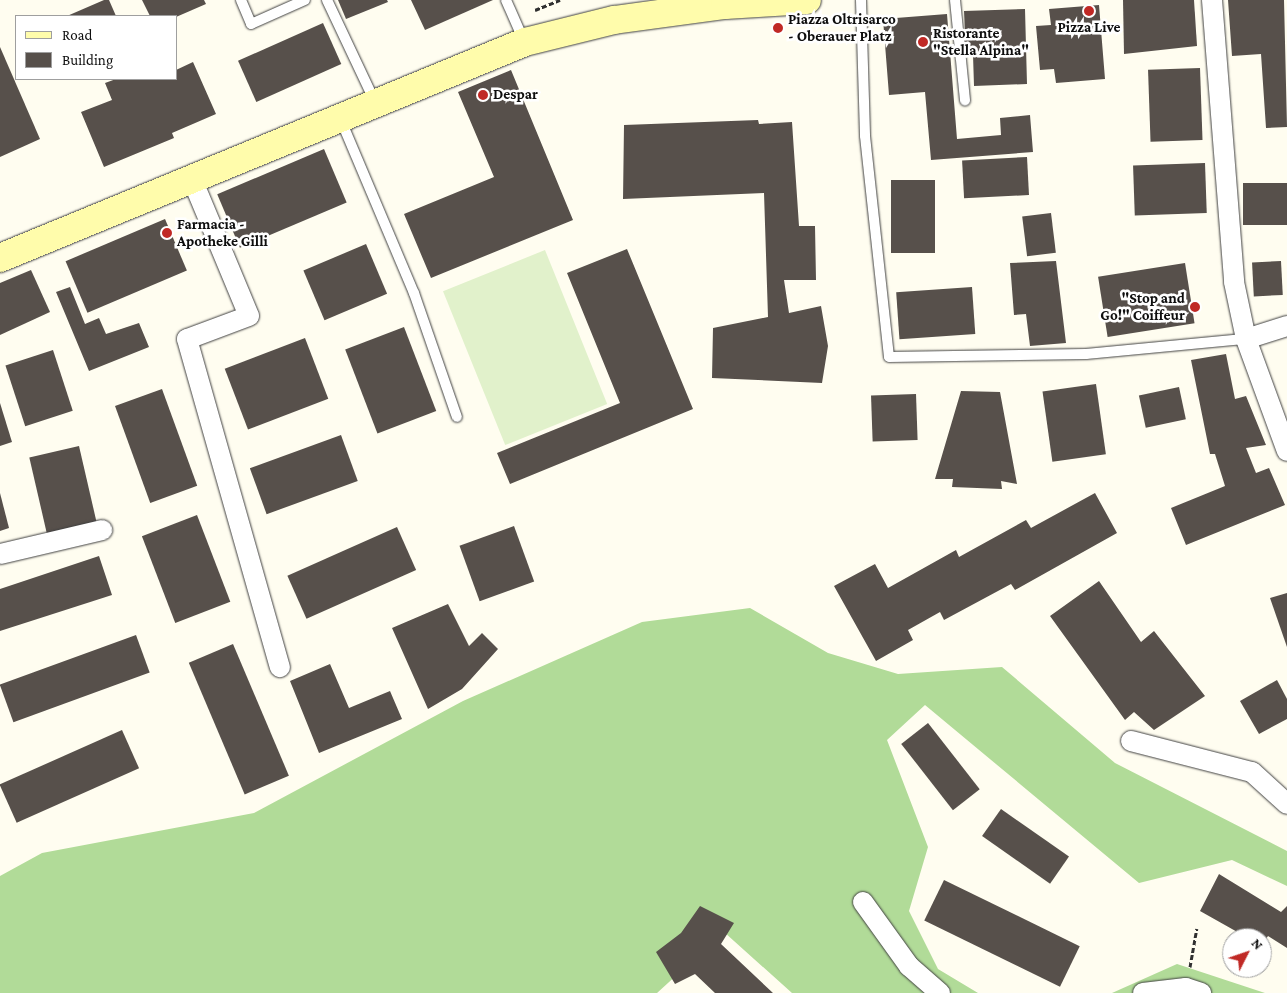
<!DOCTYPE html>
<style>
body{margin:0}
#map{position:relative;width:1287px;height:993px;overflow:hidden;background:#fffdf0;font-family:"Crimson Pro",serif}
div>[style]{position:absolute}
.forest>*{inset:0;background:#b1db98}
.pitch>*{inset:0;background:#e1f1cb;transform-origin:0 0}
.building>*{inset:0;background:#57504b;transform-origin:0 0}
.path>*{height:3px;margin-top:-1.5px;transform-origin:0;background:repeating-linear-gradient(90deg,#303030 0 5px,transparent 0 7.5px)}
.roads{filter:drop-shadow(0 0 1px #414141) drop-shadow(0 0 1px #414141)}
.lane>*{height:10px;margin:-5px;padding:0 5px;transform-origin:5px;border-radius:5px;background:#fff}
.street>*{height:20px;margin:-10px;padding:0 10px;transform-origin:10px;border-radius:10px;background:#fff}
.secondary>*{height:28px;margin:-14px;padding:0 14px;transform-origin:14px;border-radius:14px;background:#fffcab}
.dots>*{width:14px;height:14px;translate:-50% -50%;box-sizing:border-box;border:2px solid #fff;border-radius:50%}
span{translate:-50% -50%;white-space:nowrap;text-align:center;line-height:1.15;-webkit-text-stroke:5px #fff;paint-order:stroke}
.poi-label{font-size:15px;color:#0e0e0e;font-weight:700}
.left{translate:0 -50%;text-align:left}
.right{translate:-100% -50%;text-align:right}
.legend{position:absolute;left:15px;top:15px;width:162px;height:65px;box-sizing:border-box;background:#fff;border:1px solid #9f9f9f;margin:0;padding:6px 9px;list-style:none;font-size:15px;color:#0e0e0e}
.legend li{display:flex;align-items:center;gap:10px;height:25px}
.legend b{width:25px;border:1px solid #9f9f9f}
.north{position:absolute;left:1222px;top:928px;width:50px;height:50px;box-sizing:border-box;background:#fff;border:1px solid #9f9f9f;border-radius:50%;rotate:49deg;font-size:14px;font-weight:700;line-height:20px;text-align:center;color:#0e0e0e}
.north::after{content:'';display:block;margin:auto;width:18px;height:22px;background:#c02925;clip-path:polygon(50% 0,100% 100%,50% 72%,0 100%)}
</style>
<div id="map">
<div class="forest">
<div style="clip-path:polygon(750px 608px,828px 653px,898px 674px,1002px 667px,1115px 763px,1287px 851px,1287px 886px,1232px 860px,1139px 883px,925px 705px,887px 740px,928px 847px,909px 911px,938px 969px,978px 993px,792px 993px,724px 932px,657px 993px,0 993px,0 876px,42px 853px,254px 813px,463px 701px,642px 622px)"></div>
<div style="clip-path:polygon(1177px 964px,1265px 993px,1112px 993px)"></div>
</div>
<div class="pitch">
<div style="left:545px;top:250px;width:166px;height:110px;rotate:68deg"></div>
</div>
<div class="building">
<div style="clip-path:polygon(104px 0,109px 0,116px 16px,67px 16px)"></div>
<div style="clip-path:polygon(142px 0,204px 0,206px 4px,176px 17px,150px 16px)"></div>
<div style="clip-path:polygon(338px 0,387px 0,388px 2px,346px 19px)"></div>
<div style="clip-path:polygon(411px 0,493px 0,425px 30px)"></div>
<div style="clip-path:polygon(1123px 0,1194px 0,1197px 46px,1124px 54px)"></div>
<div style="clip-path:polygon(1228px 0,1284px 0,1287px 127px,1266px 128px,1261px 54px,1232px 56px)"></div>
<div style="clip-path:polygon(1099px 5px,1105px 79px,1056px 83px,1054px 69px,1040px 70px,1036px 26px,1051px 25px,1049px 9px)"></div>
<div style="clip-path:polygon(1025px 9px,1027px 84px,974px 86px,973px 55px,966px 56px,964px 11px)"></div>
<div style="clip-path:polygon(947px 14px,957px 139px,1001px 135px,1000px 118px,1030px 115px,1033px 152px,931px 160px,925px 92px,889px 95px,883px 19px)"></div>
<div style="left:323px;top:23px;width:45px;height:93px;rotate:66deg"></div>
<div style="clip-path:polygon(0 47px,40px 139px,0 157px)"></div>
<div style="clip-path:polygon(193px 62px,216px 114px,172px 133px,174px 138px,104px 167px,81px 112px,112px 100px,105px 83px,116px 79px,176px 79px,176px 70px)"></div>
<div style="left:1200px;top:68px;width:72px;height:52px;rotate:88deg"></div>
<div style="clip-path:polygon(511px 70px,573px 220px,431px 278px,404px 214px,494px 177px,458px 92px)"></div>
<div style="clip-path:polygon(758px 120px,759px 124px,792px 122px,799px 226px,815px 226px,816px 280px,784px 280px,789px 313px,821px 306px,828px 346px,822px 383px,712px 378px,713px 328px,768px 317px,764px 193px,623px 199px,624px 125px)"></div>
<div style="left:324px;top:149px;width:58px;height:116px;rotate:67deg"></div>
<div style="left:1027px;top:157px;width:38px;height:65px;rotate:87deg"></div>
<div style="left:1205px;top:163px;width:50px;height:72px;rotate:88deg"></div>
<div style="left:891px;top:180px;width:44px;height:73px"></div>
<div style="left:1287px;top:183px;width:42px;height:44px;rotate:90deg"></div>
<div style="left:1051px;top:213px;width:40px;height:29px;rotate:83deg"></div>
<div style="left:165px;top:219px;width:56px;height:108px;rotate:67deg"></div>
<div style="left:366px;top:244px;width:54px;height:68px;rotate:67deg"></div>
<div style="clip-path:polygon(627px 249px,693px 409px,510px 484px,497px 453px,620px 403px,567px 273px)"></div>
<div style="clip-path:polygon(1056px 261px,1066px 343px,1030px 346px,1026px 314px,1014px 315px,1010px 263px)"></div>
<div style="left:1281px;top:261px;width:34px;height:29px;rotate:87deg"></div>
<div style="left:1185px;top:263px;width:61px;height:88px;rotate:81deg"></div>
<div style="clip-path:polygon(31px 270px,50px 312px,0 335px,0 283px)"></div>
<div style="clip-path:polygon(70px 287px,85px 324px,99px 318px,106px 334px,139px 323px,149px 347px,89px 371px,56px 292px)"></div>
<div style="left:972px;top:287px;width:47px;height:76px;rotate:86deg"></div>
<div style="left:404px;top:327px;width:90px;height:63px;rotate:69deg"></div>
<div style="left:305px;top:338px;width:65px;height:86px;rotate:69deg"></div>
<div style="left:53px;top:350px;width:64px;height:50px;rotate:72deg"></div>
<div style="clip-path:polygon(1226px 354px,1235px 399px,1246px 396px,1266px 445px,1246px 448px,1256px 473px,1269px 468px,1285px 505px,1186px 545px,1171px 508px,1225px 486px,1215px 454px,1210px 454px,1191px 360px)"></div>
<div style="left:1096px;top:384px;width:71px;height:54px;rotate:82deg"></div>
<div style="left:1179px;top:387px;width:33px;height:41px;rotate:78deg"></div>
<div style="left:162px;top:389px;width:103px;height:50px;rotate:70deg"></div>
<div style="clip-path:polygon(961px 391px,1000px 392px,1017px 484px,1001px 481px,1002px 489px,952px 487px,953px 479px,935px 479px)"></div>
<div style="left:916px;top:394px;width:46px;height:45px;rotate:88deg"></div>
<div style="clip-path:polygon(0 403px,12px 442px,0 446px)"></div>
<div style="left:341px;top:435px;width:49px;height:97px;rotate:70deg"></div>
<div style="left:79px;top:446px;width:81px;height:51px;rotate:77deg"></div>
<div style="clip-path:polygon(0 493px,9px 528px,0 531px)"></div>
<div style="clip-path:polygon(1095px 493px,1117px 533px,1015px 590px,1011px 584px,944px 620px,940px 612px,908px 630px,913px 640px,876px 661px,834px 586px,875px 564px,888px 588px,956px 550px,959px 557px,1026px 520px,1031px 528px)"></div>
<div style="left:197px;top:515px;width:93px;height:59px;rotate:69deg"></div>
<div style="left:514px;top:526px;width:59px;height:58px;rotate:70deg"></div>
<div style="left:397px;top:527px;width:47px;height:120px;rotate:66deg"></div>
<div style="clip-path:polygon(99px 556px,112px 595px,0 631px,0 589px)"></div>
<div style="clip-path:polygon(1099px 581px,1141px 642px,1154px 631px,1205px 696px,1154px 730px,1134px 712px,1125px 720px,1050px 616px)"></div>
<div style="clip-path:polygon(1287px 593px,1287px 647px,1270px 598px)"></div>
<div style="clip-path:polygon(448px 604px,469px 646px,482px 633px,498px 649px,462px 689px,428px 709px,392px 628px)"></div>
<div style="left:136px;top:635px;width:40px;height:145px;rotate:70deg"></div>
<div style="left:233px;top:644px;width:143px;height:48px;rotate:67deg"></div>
<div style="clip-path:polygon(330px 664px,349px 708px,390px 691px,402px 719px,319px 753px,290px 681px)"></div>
<div style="clip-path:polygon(1277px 680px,1287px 699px,1287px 719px,1259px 734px,1240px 701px)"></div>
<div style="left:928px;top:723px;width:84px;height:34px;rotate:52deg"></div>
<div style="left:122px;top:730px;width:42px;height:134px;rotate:66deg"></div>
<div style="left:1001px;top:809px;width:83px;height:33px;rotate:35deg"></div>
<div style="clip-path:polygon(1219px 874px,1281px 912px,1287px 906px,1287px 948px,1268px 936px,1262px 945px,1262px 938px,1248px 938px,1200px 911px)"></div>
<div style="left:944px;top:880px;width:151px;height:45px;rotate:26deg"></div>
<div style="clip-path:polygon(700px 906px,734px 923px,721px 944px,773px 993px,715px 993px,695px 974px,675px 984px,656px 952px,681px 933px)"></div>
</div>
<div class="path">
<div style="left:535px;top:10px;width:27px;rotate:-22deg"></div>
<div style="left:1190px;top:967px;width:39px;rotate:-80deg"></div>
</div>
<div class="roads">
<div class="lane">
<div style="left:241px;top:0;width:26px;rotate:67deg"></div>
<div style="left:251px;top:24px;width:59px;rotate:-24deg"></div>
<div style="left:327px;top:0;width:113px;rotate:64.8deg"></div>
<div style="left:506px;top:0;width:45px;rotate:66.3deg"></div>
<div style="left:861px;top:0;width:136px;rotate:88.3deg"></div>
<div style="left:865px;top:136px;width:222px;rotate:83.8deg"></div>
<div style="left:889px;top:357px;width:197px;rotate:-0.9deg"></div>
<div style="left:1086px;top:354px;width:161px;rotate:-5.4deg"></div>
<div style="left:955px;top:0;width:101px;rotate:84.3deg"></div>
<div style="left:340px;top:118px;width:190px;rotate:67.1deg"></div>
<div style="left:414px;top:293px;width:131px;rotate:70.9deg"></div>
</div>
<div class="street">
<div style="left:1212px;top:0;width:283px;rotate:85.5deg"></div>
<div style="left:1234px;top:282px;width:58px;rotate:78.1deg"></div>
<div style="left:1246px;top:339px;width:119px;rotate:69.9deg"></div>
<div style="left:192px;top:179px;width:148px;rotate:67.4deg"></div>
<div style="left:249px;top:316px;width:66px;rotate:159.6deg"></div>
<div style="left:187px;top:339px;width:341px;rotate:74.2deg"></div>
<div style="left:1246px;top:339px;width:43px;rotate:-17.6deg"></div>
<div style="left:0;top:554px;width:105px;rotate:-13.2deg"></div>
<div style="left:1131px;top:741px;width:125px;rotate:14.4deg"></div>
<div style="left:1252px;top:772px;width:47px;rotate:42.4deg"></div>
<div style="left:863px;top:902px;width:79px;rotate:54.3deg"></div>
<div style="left:909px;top:966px;width:41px;rotate:41.1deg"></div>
<div style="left:1143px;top:993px;width:43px;rotate:-6.6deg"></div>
<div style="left:1186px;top:988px;width:16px;rotate:18deg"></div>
</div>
<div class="secondary">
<div style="left:0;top:258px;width:568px;rotate:-22.36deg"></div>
<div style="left:525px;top:42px;width:92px;rotate:-13.9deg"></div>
<div style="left:614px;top:20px;width:112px;rotate:-7.7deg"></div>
<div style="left:725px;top:5px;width:82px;rotate:-3.5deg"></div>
</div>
</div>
<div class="dots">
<div style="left:1089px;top:11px;background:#c02925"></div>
<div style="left:778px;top:28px;background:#c02925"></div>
<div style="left:923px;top:42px;background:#c02925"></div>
<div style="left:483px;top:95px;background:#c02925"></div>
<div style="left:167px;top:233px;background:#c02925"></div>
<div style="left:1195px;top:307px;background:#c02925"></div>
</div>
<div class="poi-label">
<span class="left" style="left:788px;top:28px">Piazza Oltrisarco<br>- Oberauer Platz</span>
<span style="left:1089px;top:28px">Pizza Live</span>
<span class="left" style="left:933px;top:42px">Ristorante<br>"Stella Alpina"</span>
<span class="left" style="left:493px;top:95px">Despar</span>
<span class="left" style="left:177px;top:233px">Farmacia -<br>Apotheke Gilli</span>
<span class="right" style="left:1185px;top:307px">"Stop and<br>Go!" Coiffeur</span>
</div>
<ul class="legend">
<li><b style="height:6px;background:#fffcab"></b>Road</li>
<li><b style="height:14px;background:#57504b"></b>Building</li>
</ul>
<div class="north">N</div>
</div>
